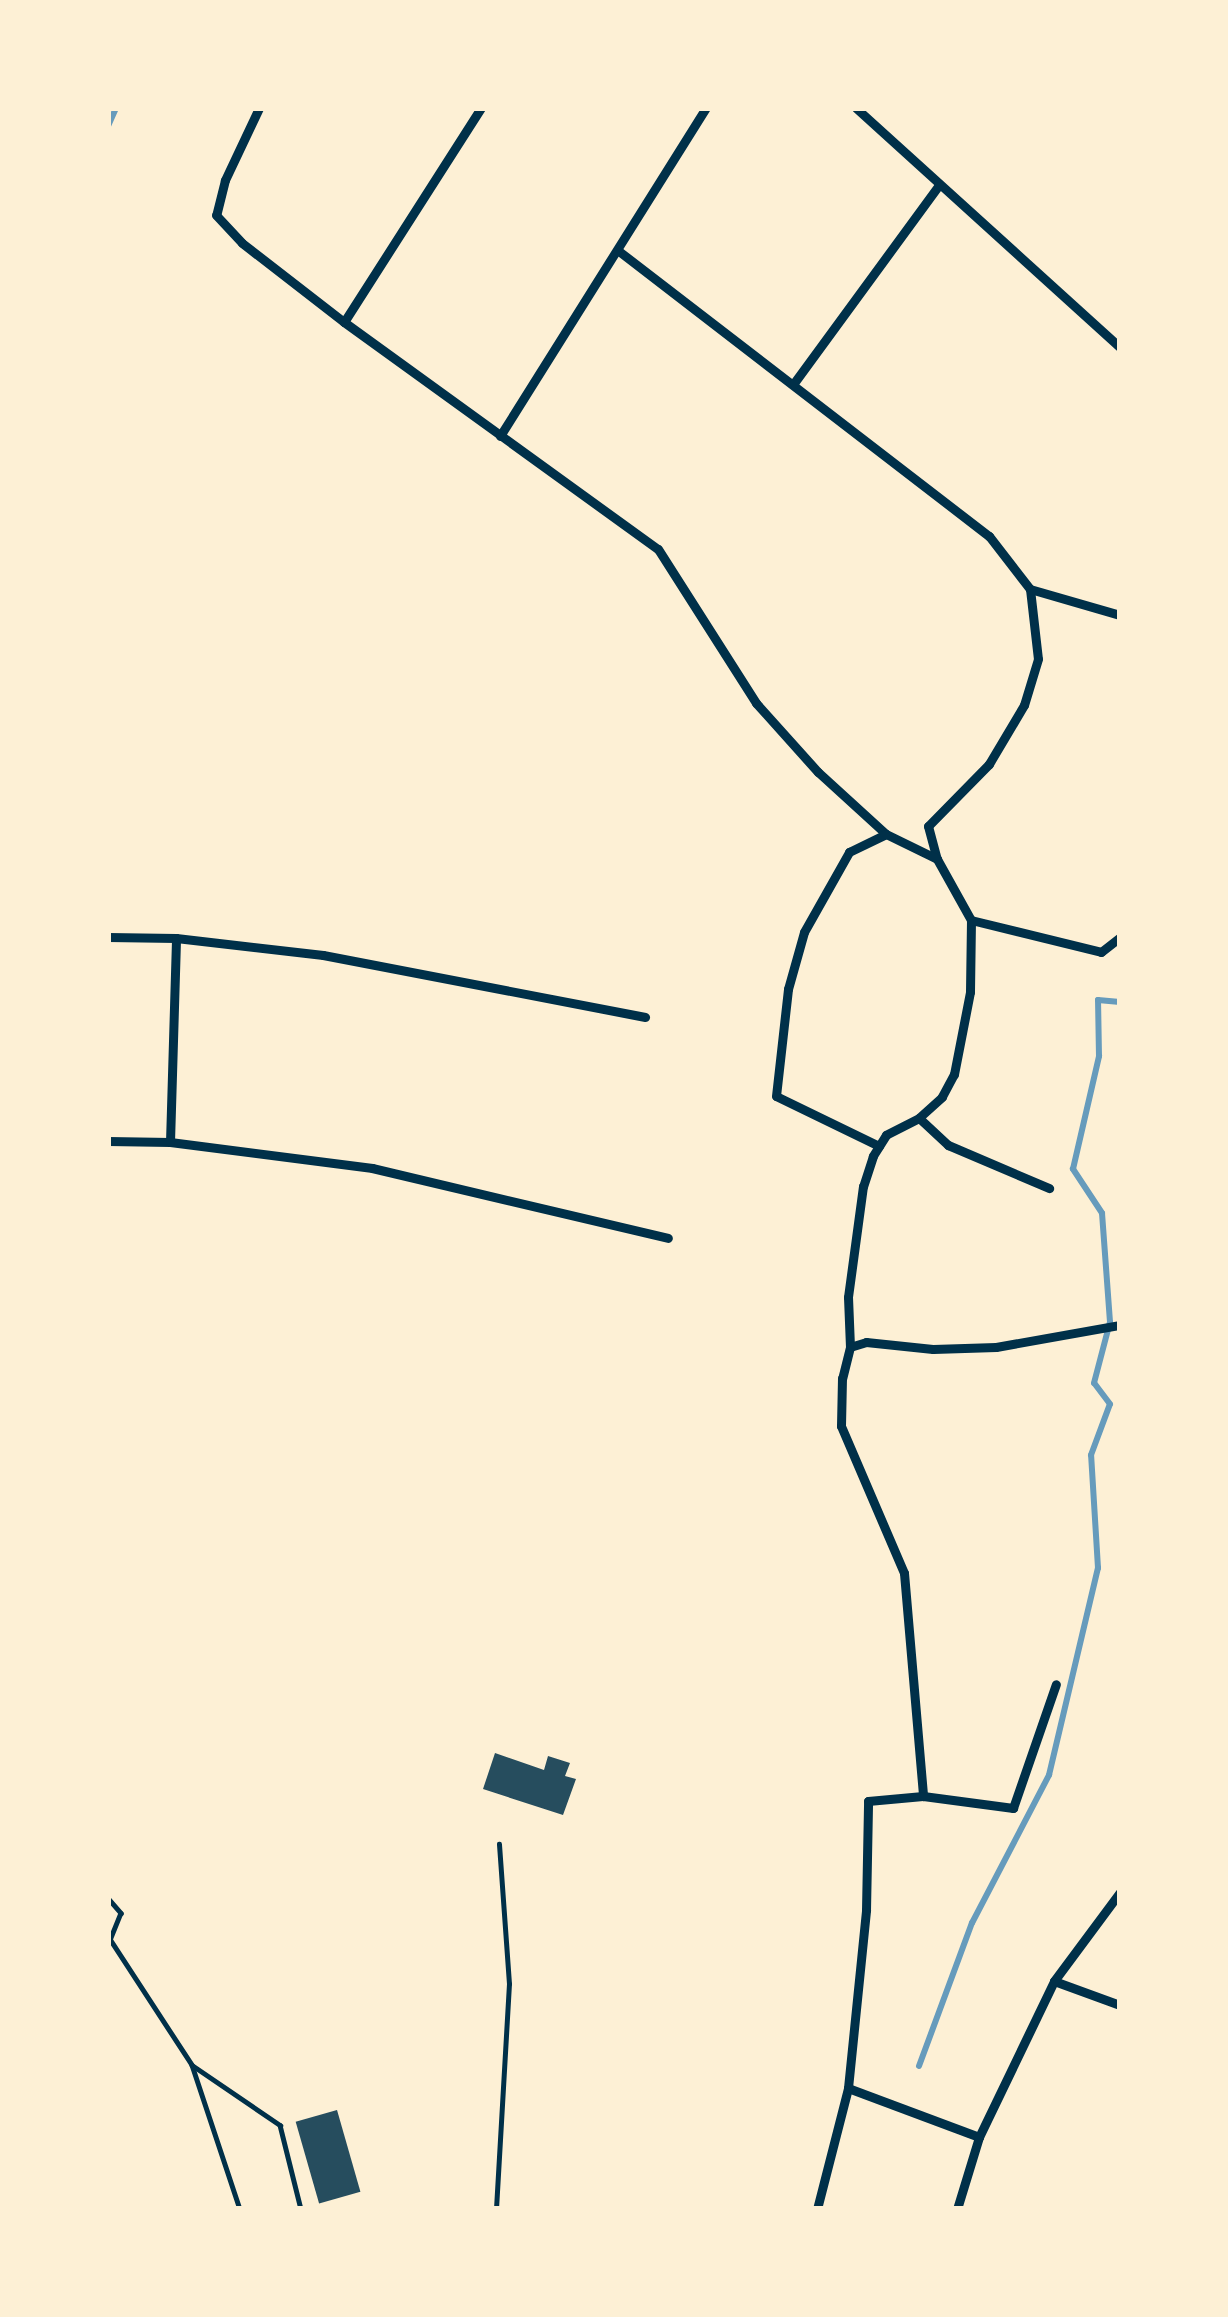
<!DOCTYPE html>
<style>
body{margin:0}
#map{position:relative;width:1228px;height:2317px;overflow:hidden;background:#fdf0d5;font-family:Figtree,sans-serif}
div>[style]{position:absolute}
.stream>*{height:6px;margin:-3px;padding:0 3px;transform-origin:3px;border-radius:3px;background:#669bbc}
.building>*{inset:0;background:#264d5e;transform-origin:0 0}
.service>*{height:4.5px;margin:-2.25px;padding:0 2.25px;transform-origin:2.25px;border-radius:2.25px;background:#003049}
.minor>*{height:9px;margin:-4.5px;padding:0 4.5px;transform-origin:4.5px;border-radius:4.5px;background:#003049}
span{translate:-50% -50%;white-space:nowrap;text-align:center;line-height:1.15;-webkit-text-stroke:12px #fdf0d5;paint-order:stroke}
.frame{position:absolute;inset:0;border:111px solid #fdf0d5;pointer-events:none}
</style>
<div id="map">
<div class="stream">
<div style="left:108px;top:126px;width:20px;rotate:-66deg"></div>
<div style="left:108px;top:145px;width:29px;rotate:90deg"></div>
<div style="left:919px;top:2066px;width:153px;rotate:-69.7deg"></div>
<div style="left:972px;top:1923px;width:167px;rotate:-62.5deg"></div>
<div style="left:1049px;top:1775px;width:213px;rotate:-76.7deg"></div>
<div style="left:1098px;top:1568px;width:113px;rotate:-93.5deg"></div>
<div style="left:1091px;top:1455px;width:54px;rotate:-69.6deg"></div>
<div style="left:1110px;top:1404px;width:26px;rotate:-127deg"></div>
<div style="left:1094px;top:1383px;width:63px;rotate:-75.3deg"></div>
<div style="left:1110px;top:1322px;width:109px;rotate:-94.2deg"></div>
<div style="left:1102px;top:1213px;width:53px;rotate:-123.4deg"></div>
<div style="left:1073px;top:1169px;width:116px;rotate:-77deg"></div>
<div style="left:1099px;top:1056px;width:56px;rotate:-91deg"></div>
<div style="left:1098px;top:1000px;width:22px;rotate:5deg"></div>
</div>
<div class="building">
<div style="clip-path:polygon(495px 1753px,544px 1770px,548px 1756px,570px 1763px,565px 1776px,576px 1779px,563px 1815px,483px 1789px)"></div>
<div style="left:337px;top:2110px;width:85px;height:43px;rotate:74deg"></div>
</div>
<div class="service">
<div style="left:108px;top:1898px;width:20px;rotate:49deg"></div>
<div style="left:121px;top:1913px;width:27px;rotate:112deg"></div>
<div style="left:110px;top:1939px;width:150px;rotate:56.9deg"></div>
<div style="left:192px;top:2065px;width:152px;rotate:71.6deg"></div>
<div style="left:192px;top:2065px;width:107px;rotate:34.3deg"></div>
<div style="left:280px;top:2125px;width:87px;rotate:76deg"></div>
<div style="left:496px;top:2209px;width:225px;rotate:-86.7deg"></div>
<div style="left:509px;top:1984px;width:140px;rotate:-94.1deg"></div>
</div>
<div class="minor">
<div style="left:259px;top:108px;width:80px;rotate:115.3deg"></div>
<div style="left:225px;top:180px;width:36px;rotate:104deg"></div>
<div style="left:216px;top:215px;width:38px;rotate:47deg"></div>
<div style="left:242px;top:243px;width:129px;rotate:37.8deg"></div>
<div style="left:344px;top:322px;width:387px;rotate:35.9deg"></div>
<div style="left:658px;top:549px;width:183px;rotate:57.5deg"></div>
<div style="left:756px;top:703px;width:93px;rotate:48.1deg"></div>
<div style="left:818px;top:772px;width:92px;rotate:42.4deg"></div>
<div style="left:856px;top:108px;width:356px;rotate:42.2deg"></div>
<div style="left:620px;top:252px;width:466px;rotate:37.6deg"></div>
<div style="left:989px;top:536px;width:67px;rotate:52.3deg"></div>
<div style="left:1030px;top:589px;width:70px;rotate:83.5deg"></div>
<div style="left:1038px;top:659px;width:48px;rotate:106.9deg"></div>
<div style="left:1024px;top:705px;width:69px;rotate:120.7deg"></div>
<div style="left:989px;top:764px;width:87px;rotate:134.5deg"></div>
<div style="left:928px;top:826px;width:34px;rotate:75deg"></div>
<div style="left:937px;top:859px;width:70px;rotate:60.9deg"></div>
<div style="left:971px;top:920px;width:72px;rotate:90.8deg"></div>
<div style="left:970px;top:992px;width:84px;rotate:101deg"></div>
<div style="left:954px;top:1074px;width:26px;rotate:118deg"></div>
<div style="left:942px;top:1097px;width:31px;rotate:138deg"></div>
<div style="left:919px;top:1118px;width:37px;rotate:153deg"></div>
<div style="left:886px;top:1135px;width:25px;rotate:122deg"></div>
<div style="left:873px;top:1156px;width:32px;rotate:108deg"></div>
<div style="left:863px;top:1186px;width:112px;rotate:97.7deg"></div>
<div style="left:848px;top:1297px;width:50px;rotate:87.7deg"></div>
<div style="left:850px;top:1347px;width:32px;rotate:104deg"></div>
<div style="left:842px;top:1378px;width:48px;rotate:91.2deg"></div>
<div style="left:841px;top:1426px;width:160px;rotate:66.8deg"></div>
<div style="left:904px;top:1573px;width:224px;rotate:85.1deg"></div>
<div style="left:344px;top:322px;width:254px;rotate:-57.4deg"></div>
<div style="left:794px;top:383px;width:244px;rotate:-53.8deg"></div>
<div style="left:500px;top:436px;width:387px;rotate:-57.9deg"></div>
<div style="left:1030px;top:589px;width:94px;rotate:16.1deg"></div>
<div style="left:971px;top:920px;width:134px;rotate:13.8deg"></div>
<div style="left:1101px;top:952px;width:24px;rotate:-38deg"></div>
<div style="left:108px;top:937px;width:68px;rotate:0.8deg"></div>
<div style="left:176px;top:938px;width:148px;rotate:6.6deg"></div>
<div style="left:323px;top:955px;width:328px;rotate:10.9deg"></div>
<div style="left:919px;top:1118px;width:40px;rotate:43deg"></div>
<div style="left:948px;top:1145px;width:110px;rotate:23.1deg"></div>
<div style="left:108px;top:1141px;width:62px;rotate:0.9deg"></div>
<div style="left:170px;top:1142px;width:204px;rotate:7.3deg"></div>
<div style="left:372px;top:1168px;width:304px;rotate:13.3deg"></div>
<div style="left:170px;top:1142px;width:204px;rotate:-88.3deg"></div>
<div style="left:879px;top:1146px;width:114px;rotate:-154.1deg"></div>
<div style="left:776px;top:1096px;width:108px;rotate:-83.6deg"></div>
<div style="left:788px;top:989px;width:59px;rotate:-74.3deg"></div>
<div style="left:804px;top:932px;width:92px;rotate:-60.6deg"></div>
<div style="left:849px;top:852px;width:41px;rotate:-25.9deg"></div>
<div style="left:886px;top:834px;width:57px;rotate:26.1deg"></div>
<div style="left:850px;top:1347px;width:17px;rotate:-17deg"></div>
<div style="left:866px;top:1342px;width:67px;rotate:6deg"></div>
<div style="left:933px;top:1349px;width:63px;rotate:-1.8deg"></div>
<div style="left:996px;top:1347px;width:126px;rotate:-10.1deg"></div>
<div style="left:1054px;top:1981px;width:70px;rotate:20deg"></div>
<div style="left:848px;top:2088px;width:140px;rotate:20.5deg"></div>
<div style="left:817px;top:2209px;width:125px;rotate:-75.6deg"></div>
<div style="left:848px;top:2088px;width:179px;rotate:-84.2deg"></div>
<div style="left:866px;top:1910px;width:109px;rotate:-88.9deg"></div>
<div style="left:868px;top:1801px;width:55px;rotate:-5.2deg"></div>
<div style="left:923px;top:1796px;width:91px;rotate:7.6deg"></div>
<div style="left:1013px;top:1808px;width:131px;rotate:-70.9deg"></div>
<div style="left:957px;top:2209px;width:75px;rotate:-73deg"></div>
<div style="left:979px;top:2137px;width:173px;rotate:-64.3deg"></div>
<div style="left:1054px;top:1981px;width:111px;rotate:-53.4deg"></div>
</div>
<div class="frame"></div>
</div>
